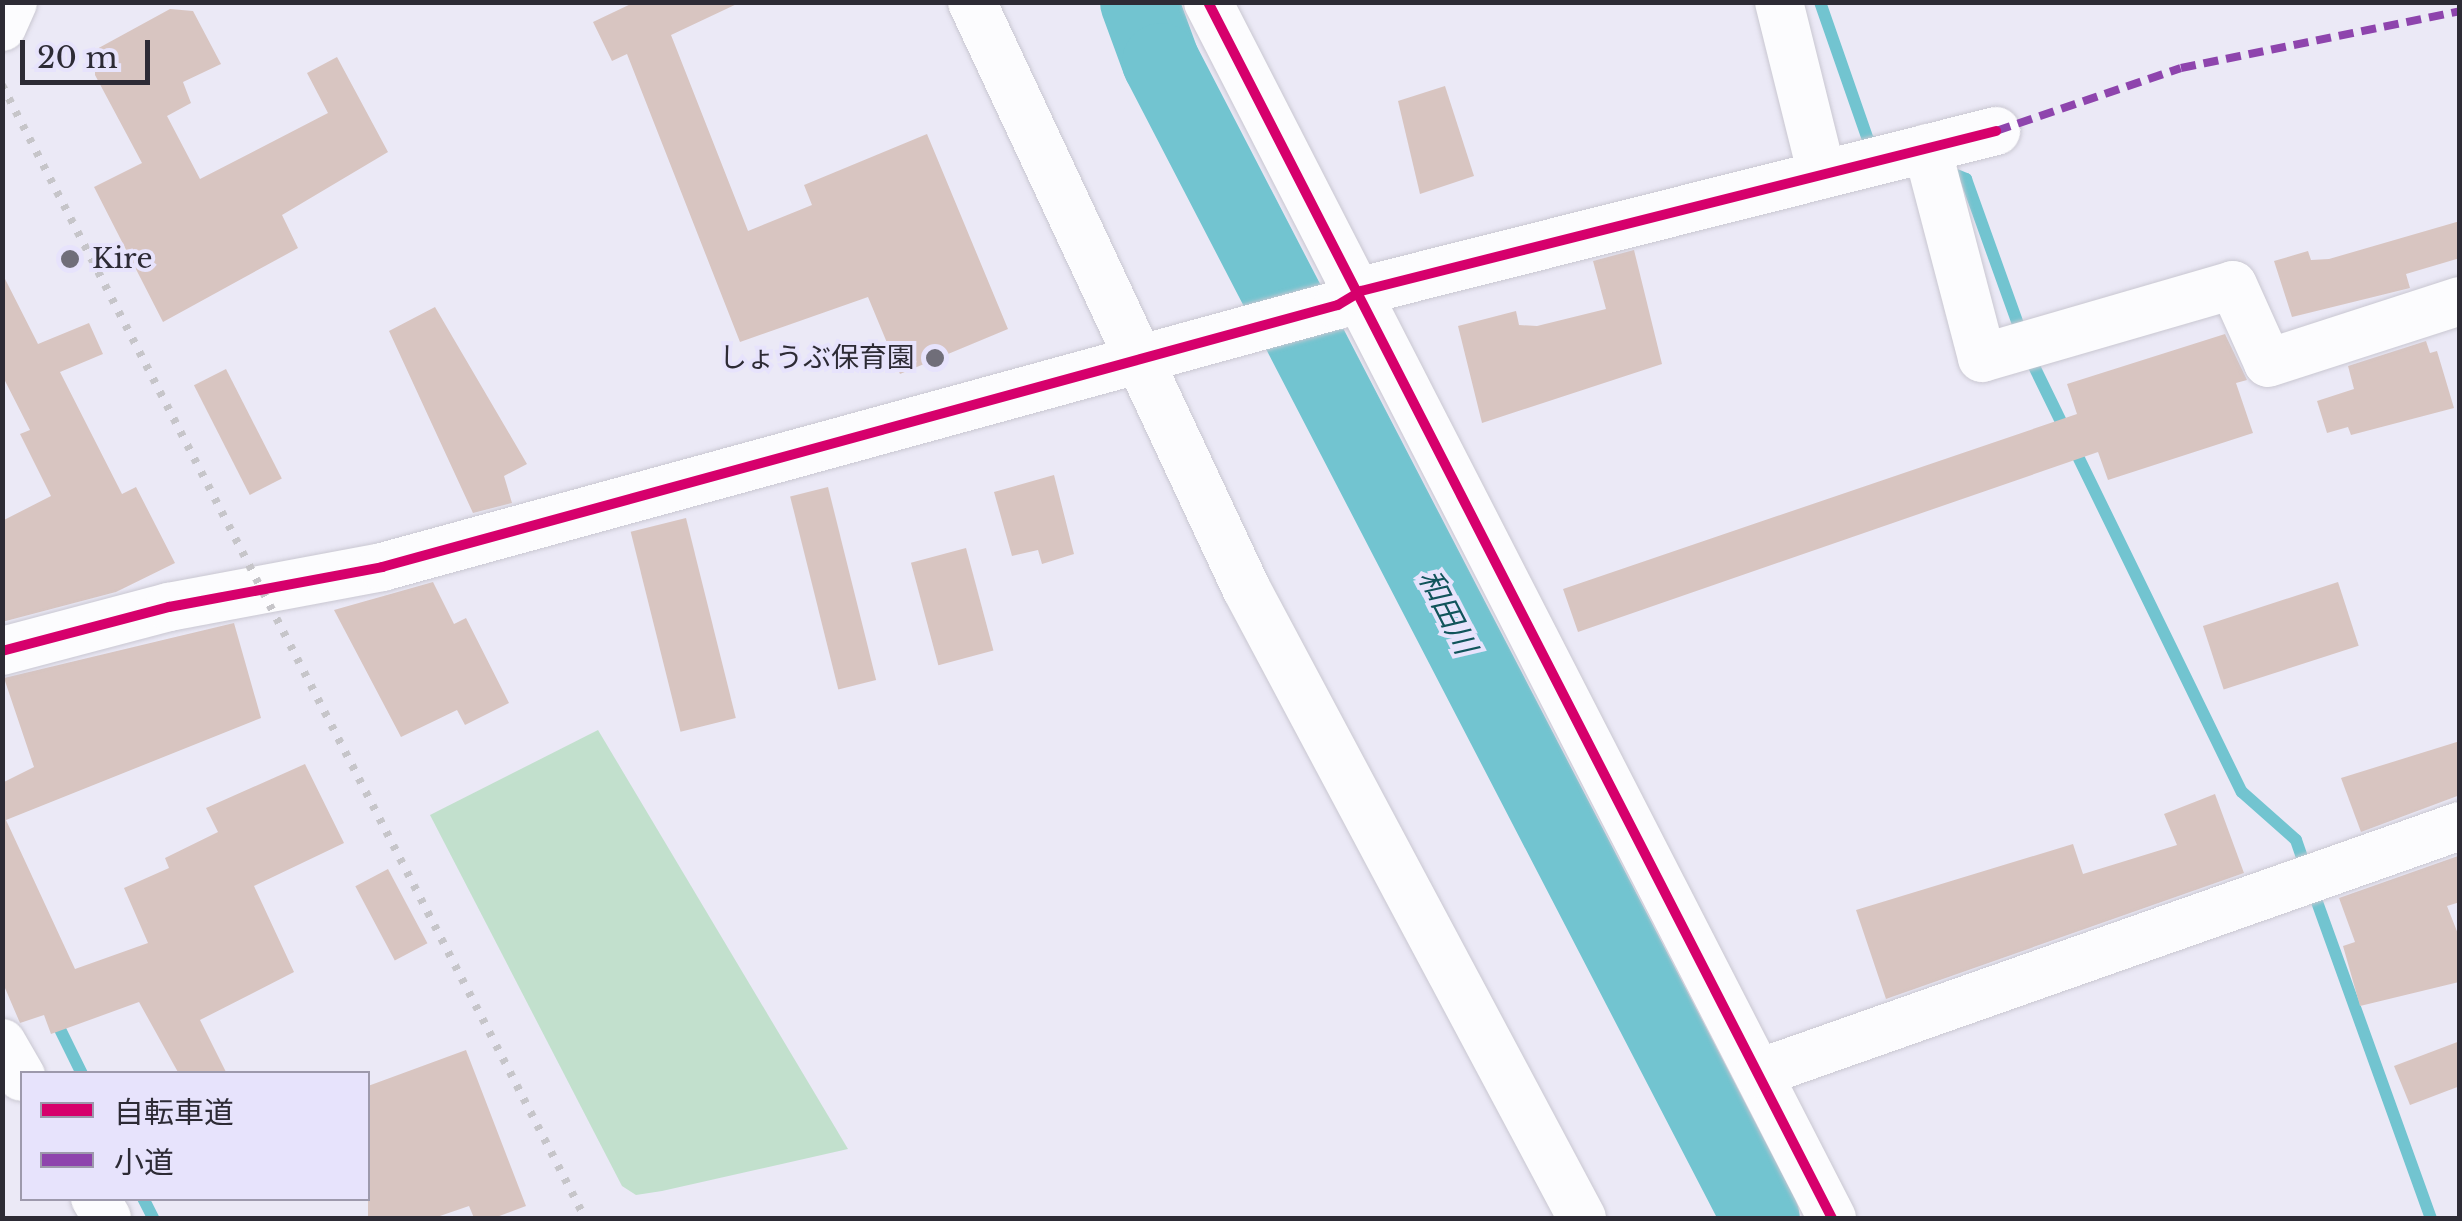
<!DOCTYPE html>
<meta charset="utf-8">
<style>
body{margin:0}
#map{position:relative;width:2462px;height:1221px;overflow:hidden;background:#ebe9f6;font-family:"Libre Baskerville","Noto Sans JP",serif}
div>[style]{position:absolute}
.green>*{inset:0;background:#c2e0cd}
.stream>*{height:12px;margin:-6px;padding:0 6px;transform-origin:6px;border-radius:6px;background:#72c4d0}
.river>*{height:78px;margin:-39px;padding:0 39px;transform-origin:39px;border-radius:39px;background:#72c4d0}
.building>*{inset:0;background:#d8c5c1;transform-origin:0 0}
.roads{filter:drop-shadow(0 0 2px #c9c7d1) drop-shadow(0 0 2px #c9c7d1)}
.street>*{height:48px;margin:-24px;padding:0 24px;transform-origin:24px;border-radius:24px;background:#fcfcfe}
.rail>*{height:8px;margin-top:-4px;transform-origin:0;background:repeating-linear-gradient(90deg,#c6c5c9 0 5px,transparent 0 15px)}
.quiet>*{height:8px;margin-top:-4px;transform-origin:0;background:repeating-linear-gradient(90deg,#8e44ad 0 15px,transparent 0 23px)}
.cycleway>*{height:10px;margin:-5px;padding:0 5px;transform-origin:5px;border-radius:5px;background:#d6006c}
.dots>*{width:28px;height:28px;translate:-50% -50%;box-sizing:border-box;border:5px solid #e7e3fc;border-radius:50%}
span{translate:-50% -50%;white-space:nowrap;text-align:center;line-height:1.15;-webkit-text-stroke:8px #e7e3fc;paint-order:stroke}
.poi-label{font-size:28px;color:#2d2b35}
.left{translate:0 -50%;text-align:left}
.right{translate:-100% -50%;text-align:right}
.water-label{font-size:30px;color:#11545b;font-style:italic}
.frame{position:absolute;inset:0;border:5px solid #2d2b35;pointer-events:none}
.legend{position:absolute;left:20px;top:1071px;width:350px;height:130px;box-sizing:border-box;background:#e7e3fc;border:2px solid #9d99ac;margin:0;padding:12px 18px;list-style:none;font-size:30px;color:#2d2b35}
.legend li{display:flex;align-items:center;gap:20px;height:50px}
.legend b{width:50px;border:2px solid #9d99ac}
.scale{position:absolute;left:20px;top:40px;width:130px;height:45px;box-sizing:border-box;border:5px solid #2d2b35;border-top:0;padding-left:12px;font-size:30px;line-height:35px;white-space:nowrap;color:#2d2b35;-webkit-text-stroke:8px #e7e3fc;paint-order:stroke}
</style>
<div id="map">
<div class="green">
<div style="clip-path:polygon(598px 730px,848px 1149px,662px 1191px,636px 1195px,622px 1186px,430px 815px)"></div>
</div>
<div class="stream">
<div style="left:1820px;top:2px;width:146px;rotate:70.8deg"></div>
<div style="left:1868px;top:140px;width:12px;rotate:24deg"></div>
<div style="left:1944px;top:170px;width:24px;rotate:22deg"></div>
<div style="left:1966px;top:179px;width:166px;rotate:70.3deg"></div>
<div style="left:2028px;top:354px;width:487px;rotate:64deg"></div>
<div style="left:2242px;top:792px;width:72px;rotate:41.6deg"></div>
<div style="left:2296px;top:840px;width:31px;rotate:71deg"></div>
<div style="left:2312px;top:888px;width:351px;rotate:70.2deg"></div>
<div style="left:54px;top:1017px;width:64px;rotate:63.8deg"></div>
<div style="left:143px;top:1198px;width:22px;rotate:63deg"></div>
</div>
<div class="river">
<div style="left:1139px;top:2px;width:64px;rotate:69.9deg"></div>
<div style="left:1161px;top:62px;width:1302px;rotate:62.57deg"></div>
</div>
<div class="building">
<div style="clip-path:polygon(635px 2px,741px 2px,671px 35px,748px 231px,812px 205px,804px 185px,927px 134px,1008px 329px,900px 374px,868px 297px,740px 342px,627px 54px,612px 61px,593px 22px)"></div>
<div style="clip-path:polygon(170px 9px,193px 11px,221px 64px,183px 82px,191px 103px,167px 116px,200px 179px,328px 113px,307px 73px,337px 57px,388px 152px,282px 215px,298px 248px,163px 322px,94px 187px,142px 163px,95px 75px,95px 50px)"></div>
<div style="clip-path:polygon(1445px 86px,1474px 176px,1420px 194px,1398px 101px)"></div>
<div style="clip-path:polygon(2460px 221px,2460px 258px,2406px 274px,2410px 288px,2292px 317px,2274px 261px,2308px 251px,2311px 260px,2329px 259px)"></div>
<div style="clip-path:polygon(1634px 250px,1662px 364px,1482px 423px,1458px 326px,1516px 311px,1519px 325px,1537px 326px,1606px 309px,1593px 261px)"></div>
<div style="clip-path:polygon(2px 273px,38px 344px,89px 323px,103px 354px,60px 372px,122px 494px,136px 487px,175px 563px,116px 592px,2px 622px,2px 521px,51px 496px,20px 434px,30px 430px,2px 375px)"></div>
<div style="clip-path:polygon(435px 307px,527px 464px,504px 476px,512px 503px,473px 513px,389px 331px)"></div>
<div style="clip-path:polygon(2225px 334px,2247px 380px,2236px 383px,2253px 433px,2108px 480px,2098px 452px,1578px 632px,1563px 589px,2077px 414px,2067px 384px)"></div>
<div style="clip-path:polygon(2426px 341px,2430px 353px,2437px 351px,2454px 408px,2351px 435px,2348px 427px,2327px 433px,2317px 401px,2354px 389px,2348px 366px)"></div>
<div style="left:226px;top:369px;width:123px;height:36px;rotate:63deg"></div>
<div style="clip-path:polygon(1054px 475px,1074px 554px,1042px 564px,1038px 550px,1012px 556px,994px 492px)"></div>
<div style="left:828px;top:487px;width:199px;height:39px;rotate:76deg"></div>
<div style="left:686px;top:518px;width:206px;height:57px;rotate:76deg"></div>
<div style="left:966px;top:548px;width:106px;height:57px;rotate:75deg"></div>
<div style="clip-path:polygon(433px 582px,454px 624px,466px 618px,509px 703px,465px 725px,457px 710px,401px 737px,334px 610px)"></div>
<div style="left:2338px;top:582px;width:67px;height:142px;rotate:72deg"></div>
<div style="clip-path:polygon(234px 623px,261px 718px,6px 820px,75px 969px,148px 943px,124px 888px,169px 868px,165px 858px,218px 832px,206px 808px,305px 764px,344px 843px,254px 886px,294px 972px,200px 1020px,227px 1074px,179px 1074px,139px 1002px,51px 1034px,44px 1015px,20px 1023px,2px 981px,2px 783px,34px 767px,4px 678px)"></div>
<div style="clip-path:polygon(2460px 741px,2460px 795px,2361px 832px,2341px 778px)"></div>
<div style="clip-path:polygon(2215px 794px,2244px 873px,1886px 999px,1856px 910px,2073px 844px,2083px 874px,2177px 845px,2164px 814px)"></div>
<div style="clip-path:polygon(2458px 856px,2460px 902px,2447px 906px,2460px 939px,2459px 982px,2360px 1006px,2343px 946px,2355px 942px,2339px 898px)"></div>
<div style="left:388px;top:869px;width:84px;height:37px;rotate:62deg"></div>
<div style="clip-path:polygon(2460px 1041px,2460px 1086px,2410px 1105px,2394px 1066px)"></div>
<div style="clip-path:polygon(466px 1050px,526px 1206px,494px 1218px,474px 1218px,469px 1206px,434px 1218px,368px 1218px,368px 1086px)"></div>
</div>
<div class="roads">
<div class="street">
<div style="left:972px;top:2px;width:647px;rotate:64.94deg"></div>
<div style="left:1246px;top:588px;width:714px;rotate:61.93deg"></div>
<div style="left:1208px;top:2px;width:1367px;rotate:62.84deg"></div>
<div style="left:1779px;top:2px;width:178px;rotate:76deg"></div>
<div style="left:2px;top:27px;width:27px;rotate:-66deg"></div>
<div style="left:1927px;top:148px;width:217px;rotate:75.3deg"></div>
<div style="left:1982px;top:358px;width:261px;rotate:-16.2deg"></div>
<div style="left:2233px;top:285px;width:85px;rotate:65.8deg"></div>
<div style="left:2268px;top:363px;width:202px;rotate:-17.9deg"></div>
<div style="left:2px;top:651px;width:173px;rotate:-14.8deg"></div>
<div style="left:169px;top:607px;width:217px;rotate:-10.6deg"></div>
<div style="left:382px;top:567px;width:991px;rotate:-15.33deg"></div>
<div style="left:1338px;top:305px;width:27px;rotate:-31deg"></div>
<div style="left:1361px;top:291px;width:655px;rotate:-14.14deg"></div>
<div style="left:2px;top:1043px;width:39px;rotate:60deg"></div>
<div style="left:1759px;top:1073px;width:743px;rotate:-19.41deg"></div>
<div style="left:95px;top:1198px;width:23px;rotate:59deg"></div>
</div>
</div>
<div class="rail">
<div style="left:2px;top:85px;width:1274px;rotate:62.77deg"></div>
</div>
<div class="quiet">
<div style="left:1996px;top:131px;width:195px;rotate:-18.8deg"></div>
<div style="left:2181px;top:68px;width:285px;rotate:-11.5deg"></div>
</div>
<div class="cycleway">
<div style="left:1208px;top:2px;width:1367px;rotate:62.84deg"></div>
<div style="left:2px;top:651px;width:173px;rotate:-14.8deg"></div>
<div style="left:169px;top:607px;width:217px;rotate:-10.6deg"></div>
<div style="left:382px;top:567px;width:991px;rotate:-15.33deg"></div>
<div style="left:1338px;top:305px;width:27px;rotate:-31deg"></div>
<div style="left:1361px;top:291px;width:655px;rotate:-14.14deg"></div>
</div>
<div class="dots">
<div style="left:70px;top:259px;background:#706e79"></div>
<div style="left:935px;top:358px;background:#706e79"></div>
</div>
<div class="poi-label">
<span class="left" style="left:92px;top:259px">Kire</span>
<span class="right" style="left:915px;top:358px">しょうぶ保育園</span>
</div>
<div class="water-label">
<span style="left:1447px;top:612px;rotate:63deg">和田川</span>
</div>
<div class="frame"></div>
<ul class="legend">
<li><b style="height:12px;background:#d6006c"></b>自転車道</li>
<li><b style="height:12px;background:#8e44ad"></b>小道</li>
</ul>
<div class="scale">20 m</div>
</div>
